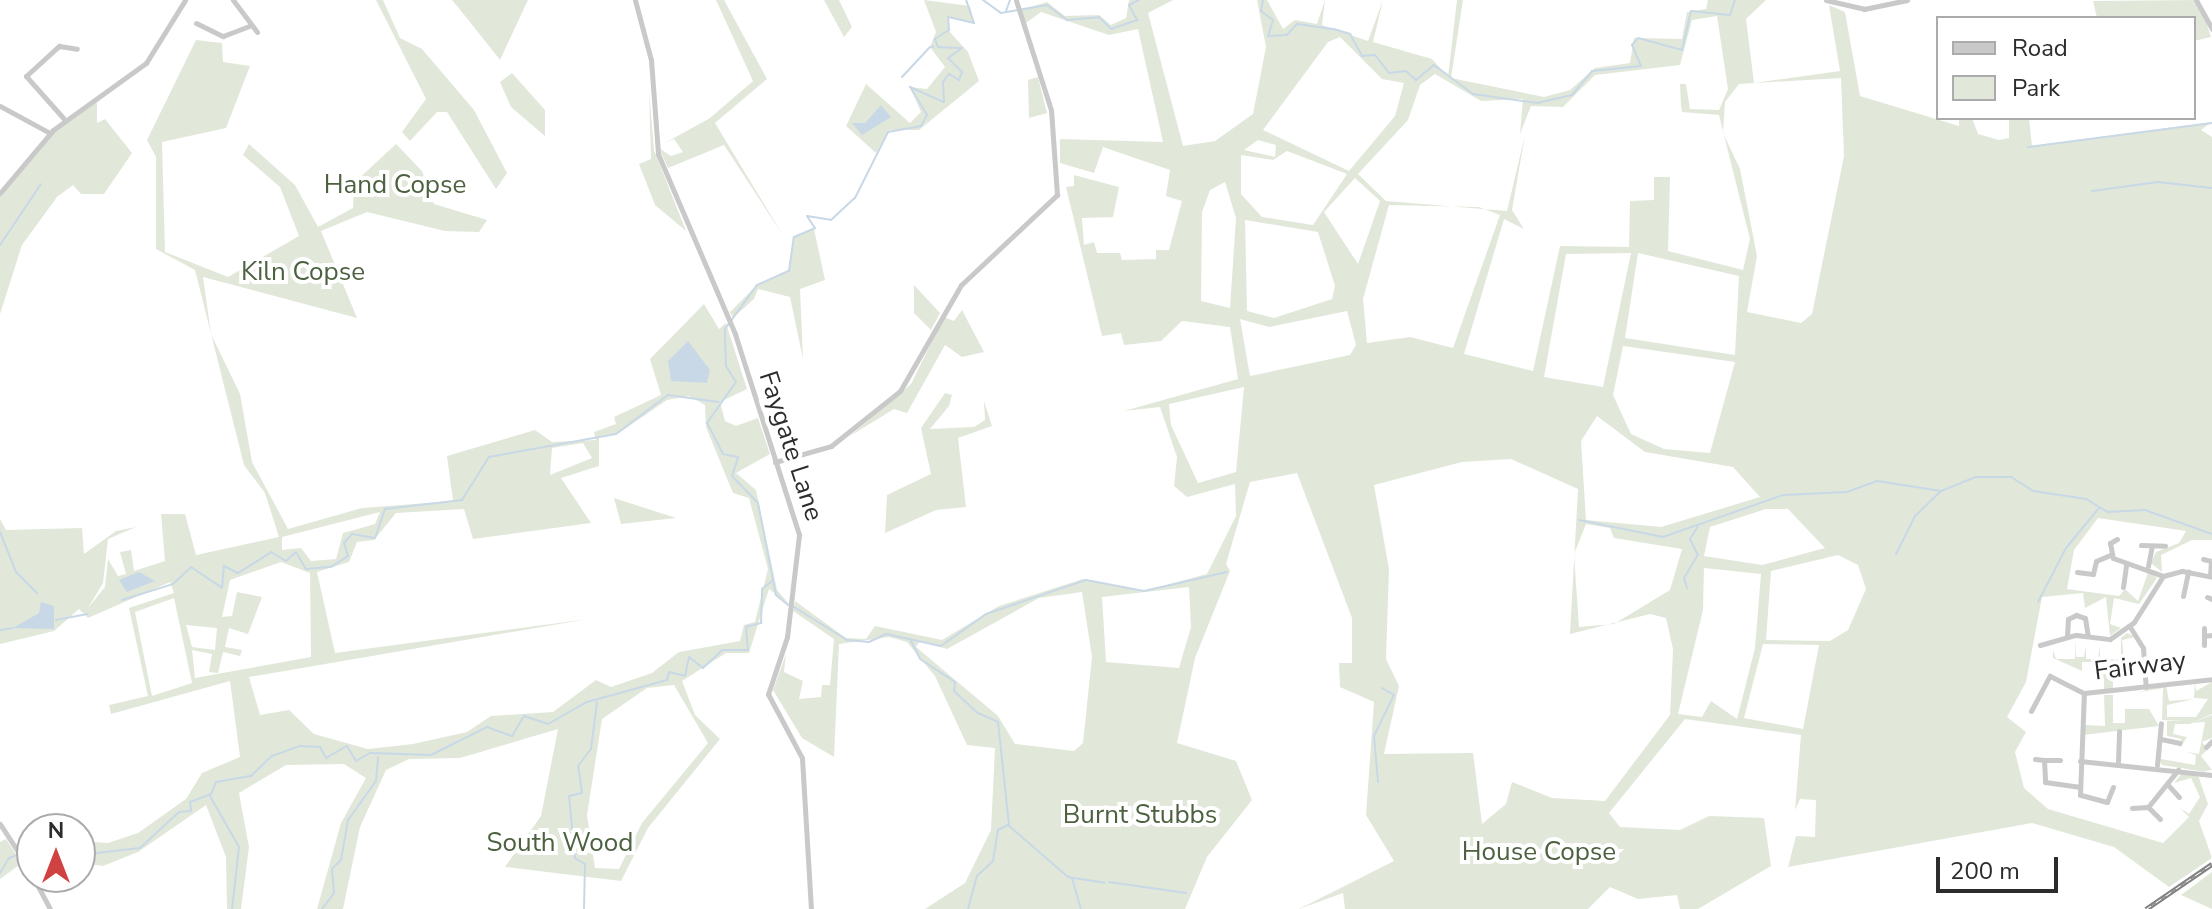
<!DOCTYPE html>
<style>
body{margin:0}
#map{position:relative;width:2212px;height:909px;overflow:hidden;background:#fff;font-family:"Nunito Sans",sans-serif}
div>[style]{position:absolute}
.green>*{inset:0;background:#e1e8da}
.water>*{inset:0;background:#c8d8e6}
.stream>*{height:2px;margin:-1px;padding:0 1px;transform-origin:1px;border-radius:1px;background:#c8d8e6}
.minor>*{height:5px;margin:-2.5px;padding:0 2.5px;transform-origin:2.5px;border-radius:2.5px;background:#c9c9c9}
.rail>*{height:5px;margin-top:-2.5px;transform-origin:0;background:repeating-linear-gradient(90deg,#fff 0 6px,#818181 0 12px);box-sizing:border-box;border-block:2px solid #818181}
span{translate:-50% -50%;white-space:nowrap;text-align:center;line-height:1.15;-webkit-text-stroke:8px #fff;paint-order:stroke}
.park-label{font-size:26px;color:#4c613f}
.street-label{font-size:26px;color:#2c2c2c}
.legend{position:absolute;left:1936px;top:16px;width:260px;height:104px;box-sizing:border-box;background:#fff;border:2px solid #ababab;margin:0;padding:10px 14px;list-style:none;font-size:24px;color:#2c2c2c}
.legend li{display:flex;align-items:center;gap:16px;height:40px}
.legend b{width:40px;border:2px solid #ababab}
.north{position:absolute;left:16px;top:813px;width:80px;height:80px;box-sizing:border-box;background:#fff;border:2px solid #ababab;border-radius:50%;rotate:0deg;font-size:22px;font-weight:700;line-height:32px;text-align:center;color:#2c2c2c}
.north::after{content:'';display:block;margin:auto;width:28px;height:36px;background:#d04141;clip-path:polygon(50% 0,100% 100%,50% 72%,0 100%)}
.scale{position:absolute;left:1936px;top:857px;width:122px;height:36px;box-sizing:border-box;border:4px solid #2c2c2c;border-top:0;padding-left:10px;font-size:24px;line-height:28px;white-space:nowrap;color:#2c2c2c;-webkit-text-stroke:6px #fff;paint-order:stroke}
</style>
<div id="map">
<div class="green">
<div style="clip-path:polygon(376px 0,383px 0,400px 38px,422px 49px,474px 110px,507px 173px,496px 189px,447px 112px,437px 112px,410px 141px,402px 132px,426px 99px)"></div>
<div style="clip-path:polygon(452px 0,528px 0,500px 60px,470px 22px)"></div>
<div style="clip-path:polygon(716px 0,724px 0,767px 79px,715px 123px,784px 237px,724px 145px,668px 168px,659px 148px,671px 156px,683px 152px,674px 139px,665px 143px,710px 118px,753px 81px)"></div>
<div style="clip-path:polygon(824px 0,839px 0,852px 27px,844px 37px)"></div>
<div style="clip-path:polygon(924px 0,970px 6px,974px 23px,949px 17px,949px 31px,968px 52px,979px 81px,919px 130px,890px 130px,876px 153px,846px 126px,866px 84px,910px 123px,921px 112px,910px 87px,927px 89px,945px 67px,930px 47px,936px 32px)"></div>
<div style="clip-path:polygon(evenodd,1129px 0,1173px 0,1148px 13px,1183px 146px,1215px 141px,1253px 114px,1266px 47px,1257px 0,1267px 0,1283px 29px,1295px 20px,1317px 24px,1325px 0,1322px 25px,1368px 41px,1383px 0,1373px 42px,1432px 59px,1448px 77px,1457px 0,1463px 0,1451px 78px,1544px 97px,1570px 90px,1595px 68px,1630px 63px,1634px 38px,1682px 39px,1687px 12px,1706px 9px,1708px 0,1766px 0,1746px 19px,1754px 83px,1840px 71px,1829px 5px,1845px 12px,1860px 96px,1959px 126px,1959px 118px,1972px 118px,1978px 134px,1999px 140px,2009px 138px,2009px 118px,2029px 118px,2032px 146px,2212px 122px,2201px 130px,2212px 137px,2212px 540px,2192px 540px,2161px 555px,2162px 572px,2151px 563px,2156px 552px,2179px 543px,2186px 531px,2098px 518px,2074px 550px,2067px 589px,2119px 596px,2125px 589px,2138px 601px,2149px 570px,2157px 578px,2139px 604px,2114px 598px,2110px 624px,2121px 628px,2110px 636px,2106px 597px,2085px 608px,2083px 593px,2042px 597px,2026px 682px,2007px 717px,2026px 732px,2015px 752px,2024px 788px,2048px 809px,2163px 843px,2189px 817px,2180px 808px,2189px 814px,2200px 797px,2191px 778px,2174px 783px,2182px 773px,2198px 775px,2208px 804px,2199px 821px,2212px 858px,2169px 887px,2114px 847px,2032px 823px,1788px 867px,1796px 836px,1815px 837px,1816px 800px,1800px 799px,1795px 810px,1801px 735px,1685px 719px,1609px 813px,1620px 827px,1680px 830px,1709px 816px,1764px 818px,1771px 866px,1698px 909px,1680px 909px,1677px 895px,1638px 899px,1610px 887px,1588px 909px,1345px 909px,1343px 893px,1299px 909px,1394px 861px,1366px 815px,1374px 702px,1340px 687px,1339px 663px,1352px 663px,1352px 618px,1297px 473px,1250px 482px,1226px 564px,1230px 571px,1195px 658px,1177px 743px,1236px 761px,1252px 800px,1207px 857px,1185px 909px,925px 909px,965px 883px,991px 830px,995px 748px,967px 745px,935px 676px,907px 642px,889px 637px,839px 644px,834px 757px,802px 738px,773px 690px,786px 654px,784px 672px,803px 681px,799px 699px,821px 697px,822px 685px,830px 685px,834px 639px,793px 611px,795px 601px,846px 638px,866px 639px,875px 626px,942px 640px,999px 606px,1083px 579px,1144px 591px,1207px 574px,1236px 516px,1235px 484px,1187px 497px,1174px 486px,1177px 457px,1160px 407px,1124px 411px,1238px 379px,1230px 327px,1182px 321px,1161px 341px,1124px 345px,1121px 333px,1102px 336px,1066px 187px,1074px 186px,1074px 175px,1119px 187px,1113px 217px,1082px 218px,1084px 245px,1094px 242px,1097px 253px,1120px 253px,1122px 260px,1156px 259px,1156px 250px,1169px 250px,1182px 201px,1166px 196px,1170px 170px,1103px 147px,1094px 173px,1060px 163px,1060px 139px,1163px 142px,1138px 29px,1109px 35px,1041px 12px,1026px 23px,1021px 10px,1047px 2px,1065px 16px,1099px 15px,1111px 25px,1126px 18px,1129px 0,1717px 16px,1728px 89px,1719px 110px,1690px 109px,1686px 84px,1680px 84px,1681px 106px,1682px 112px,1719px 115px,1750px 239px,1743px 270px,1668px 251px,1670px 177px,1654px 177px,1654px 200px,1630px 201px,1629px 247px,1560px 246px,1533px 371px,1464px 354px,1504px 219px,1524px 229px,1512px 210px,1525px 135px,1507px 211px,1386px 201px,1358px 174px,1408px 120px,1420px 85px,1435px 74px,1481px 101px,1523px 99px,1520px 134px,1531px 106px,1563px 107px,1595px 75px,1680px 65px,1692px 20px,1717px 16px,1129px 0,1340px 37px,1382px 79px,1404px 83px,1395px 116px,1349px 171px,1263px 130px,1328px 42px,1340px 37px,1129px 0,1841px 78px,1844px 156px,1812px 314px,1801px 323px,1747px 312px,1757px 256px,1740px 169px,1723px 133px,1725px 102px,1739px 84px,1841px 78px,1129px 0,1258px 140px,1276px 145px,1275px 157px,1244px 150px,1258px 140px,1129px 0,1287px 151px,1347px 174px,1313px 225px,1262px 217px,1241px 194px,1241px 155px,1273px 160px,1287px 151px,1129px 0,1355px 178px,1380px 201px,1358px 264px,1324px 212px,1355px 178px,1129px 0,1225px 182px,1236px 218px,1230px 308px,1201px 301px,1202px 212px,1210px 190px,1225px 182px,1129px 0,1389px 205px,1479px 207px,1500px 215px,1453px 348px,1410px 337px,1367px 343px,1363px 299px,1389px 205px,1129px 0,1245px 220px,1318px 232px,1335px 286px,1332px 299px,1274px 318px,1247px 311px,1245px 220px,1129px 0,1631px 253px,1603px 387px,1544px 377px,1566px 254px,1631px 253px,1129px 0,1638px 253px,1739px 276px,1735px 355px,1625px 338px,1638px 253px,1129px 0,1347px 311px,1356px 345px,1350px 355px,1250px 376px,1240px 319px,1269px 327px,1347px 311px,1129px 0,1623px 346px,1735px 362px,1710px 453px,1664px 449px,1631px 434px,1613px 395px,1623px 346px,1129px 0,1244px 387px,1236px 472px,1198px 483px,1171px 425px,1169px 404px,1244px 387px,1129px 0,1597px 416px,1645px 452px,1733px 467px,1760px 497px,1661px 527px,1586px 520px,1581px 441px,1597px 416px,1129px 0,1511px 459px,1578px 489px,1570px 634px,1650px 614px,1666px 618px,1673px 649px,1670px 715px,1605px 801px,1552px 798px,1512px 782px,1506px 804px,1482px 824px,1473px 753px,1384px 754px,1399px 686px,1386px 659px,1389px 569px,1374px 485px,1462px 462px,1511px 459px,1129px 0,1766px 509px,1788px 509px,1825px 548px,1762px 565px,1704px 556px,1710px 527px,1766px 509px,1129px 0,1586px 524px,1610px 528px,1614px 538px,1682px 549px,1670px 590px,1614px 624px,1579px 627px,1574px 554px,1586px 524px,1129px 0,1838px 555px,1858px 565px,1866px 589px,1848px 630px,1830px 641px,1766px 640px,1771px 571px,1838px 555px,1129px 0,1704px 568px,1761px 574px,1755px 648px,1737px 719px,1711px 701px,1702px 717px,1678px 714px,1703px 610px,1704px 568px,1129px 0,1189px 587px,1191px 627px,1179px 668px,1106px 662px,1102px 597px,1189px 587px,1129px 0,1082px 592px,1092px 657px,1083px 743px,1074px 751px,1015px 744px,998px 716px,916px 647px,920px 641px,947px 649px,1039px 598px,1082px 592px,1129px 0,1763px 644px,1819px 645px,1803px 729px,1744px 718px,1763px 644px)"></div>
<div style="clip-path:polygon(2199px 0,2211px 37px,2194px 41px,2194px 18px,2097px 18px,2093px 1px)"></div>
<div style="clip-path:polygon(evenodd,196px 40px,222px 43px,223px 62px,250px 66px,226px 128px,162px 142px,165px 252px,228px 277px,299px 236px,280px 187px,243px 155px,249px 144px,295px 185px,318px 227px,353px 208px,354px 183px,396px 144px,422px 171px,434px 204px,487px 220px,479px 232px,445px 231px,367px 212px,321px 231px,357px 318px,203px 277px,211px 334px,240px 394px,252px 462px,288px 529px,362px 508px,453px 501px,447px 456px,535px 430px,552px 442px,596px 440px,594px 432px,616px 424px,614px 417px,661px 395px,650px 359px,704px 304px,719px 329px,726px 323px,747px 389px,720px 402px,725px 421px,736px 426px,758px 418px,770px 454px,736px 473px,756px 490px,777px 590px,790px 605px,769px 589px,749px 653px,726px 653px,682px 681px,695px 715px,720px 739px,648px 828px,621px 881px,505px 867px,541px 816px,558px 729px,460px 758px,409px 759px,386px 770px,360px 827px,343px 909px,317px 909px,341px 823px,366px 778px,344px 764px,286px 765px,239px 793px,249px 847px,241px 909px,227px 909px,226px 857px,206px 805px,138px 852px,103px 866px,80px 863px,80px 841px,108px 843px,138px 833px,186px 799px,202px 773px,240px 757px,230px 681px,111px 714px,109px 705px,148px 696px,129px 608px,174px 593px,170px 582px,88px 618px,79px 609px,54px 631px,0 644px,0 519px,6px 530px,82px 528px,84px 554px,116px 531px,136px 527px,108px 539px,103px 583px,88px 608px,105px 587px,108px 559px,118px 576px,126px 574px,120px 552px,131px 550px,134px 571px,165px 561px,161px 514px,185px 514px,196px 555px,279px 537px,265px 493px,244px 465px,195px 270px,156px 249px,156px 157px,147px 140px,196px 40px,689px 396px,705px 405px,706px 427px,733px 493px,749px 498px,768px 569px,755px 622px,744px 625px,740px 641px,679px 652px,652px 673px,611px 687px,596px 680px,553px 712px,491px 716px,467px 732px,413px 744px,368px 749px,314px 734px,289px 710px,260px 715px,249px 677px,588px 619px,335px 653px,317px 572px,349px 562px,357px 542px,374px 540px,396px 513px,464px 509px,473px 539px,591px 523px,561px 478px,599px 466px,599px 436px,619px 433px,667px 400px,689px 396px,196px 40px,583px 443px,592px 458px,550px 475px,552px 448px,583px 443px,196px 40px,380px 512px,375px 524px,343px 533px,336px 559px,311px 561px,301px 548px,282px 550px,282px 537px,380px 512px,196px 40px,281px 562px,310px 573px,311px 657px,195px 678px,192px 650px,212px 654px,209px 672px,218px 673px,223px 652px,240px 656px,242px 650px,225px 647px,229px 628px,248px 634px,262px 597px,237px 592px,232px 616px,222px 617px,230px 580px,281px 562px,196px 40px,174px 598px,192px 683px,152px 696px,135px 612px,174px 598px,196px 40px,186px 625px,217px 628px,215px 650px,192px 647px,186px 625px,196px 40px,674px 685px,708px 743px,642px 823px,619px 869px,595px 868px,587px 815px,602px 719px,647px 688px,674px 685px)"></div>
<div style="clip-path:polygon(512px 73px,545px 110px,545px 136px,511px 107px,500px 82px)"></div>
<div style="clip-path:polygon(1038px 77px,1047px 113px,1029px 118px,1028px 80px)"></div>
<div style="clip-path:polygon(649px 91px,654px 150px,686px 231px,655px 205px,639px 164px,651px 159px)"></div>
<div style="clip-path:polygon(97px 102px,97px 123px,105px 119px,132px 153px,104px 194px,81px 194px,73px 185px,57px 197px,22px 245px,0 314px,0 196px,57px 129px)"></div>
<div style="clip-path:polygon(814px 229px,825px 280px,800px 289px,803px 359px,790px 297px,758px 289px,754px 299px,733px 318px,730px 312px,757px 285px,788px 272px,794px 237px)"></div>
<div style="clip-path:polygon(914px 285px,940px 313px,931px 330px,914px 313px)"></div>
<div style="clip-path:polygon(962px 310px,984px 352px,962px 357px,945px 345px,907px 413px,894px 409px,850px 436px,911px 384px,944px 317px,954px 321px)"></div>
<div style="clip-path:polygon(945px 393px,952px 395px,949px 406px,930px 429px,974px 427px,985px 420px,984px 401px,992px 426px,958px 438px,966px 507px,936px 510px,885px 533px,887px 495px,931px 474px,921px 428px)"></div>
<div style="clip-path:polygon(614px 498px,676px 518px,621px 524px)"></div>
<div style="clip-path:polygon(2127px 633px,2135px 637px,2122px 640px,2124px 660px,2142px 663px,2113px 671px,2113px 689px,2104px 690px,2104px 678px,2098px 680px,2098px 662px,2082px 662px,2082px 671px,2053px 658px,2053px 650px,2056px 659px,2075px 659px,2075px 638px,2076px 657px,2084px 657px,2086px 646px,2086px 659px,2098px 659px,2100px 646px,2100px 659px,2121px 660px,2121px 638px)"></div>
<div style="clip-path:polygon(2195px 682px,2196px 691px,2212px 682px,2212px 714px,2190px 724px,2175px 724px,2173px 734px,2187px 737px,2180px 748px,2181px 739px,2167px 736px,2167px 721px,2184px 721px,2162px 720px,2163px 688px,2136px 693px,2166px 685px,2169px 701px,2194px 699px,2167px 705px,2167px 717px,2196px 717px,2208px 699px,2194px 698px)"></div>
<div style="clip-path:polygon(2104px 695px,2113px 695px,2113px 723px,2125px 723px,2125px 709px,2149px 709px,2159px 726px,2083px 735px,2085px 725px,2105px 726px)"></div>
<div style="clip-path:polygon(2212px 715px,2212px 738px,2202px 742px,2208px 749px,2201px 756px,2212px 770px,2204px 771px,2212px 773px,2162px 765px,2159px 759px,2162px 746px,2161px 759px,2195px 765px,2196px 755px,2187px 752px,2199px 754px,2205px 722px,2192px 723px)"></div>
<div style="clip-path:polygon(6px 839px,22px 863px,0 879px,0 842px)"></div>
<div style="clip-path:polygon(2212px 872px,2212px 909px,2181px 895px)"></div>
</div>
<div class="water">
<div style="clip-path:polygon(881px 105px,891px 117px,862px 135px,852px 123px,865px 123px)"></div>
<div style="clip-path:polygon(688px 341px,710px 370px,707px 383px,671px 381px,668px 361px)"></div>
<div style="clip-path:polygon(139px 572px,155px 581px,127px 592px,119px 580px)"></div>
<div style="clip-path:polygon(41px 602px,54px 606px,54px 629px,13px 628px,39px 613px)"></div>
</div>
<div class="stream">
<div style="left:983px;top:0;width:22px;rotate:36deg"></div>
<div style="left:1001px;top:13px;width:47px;rotate:-9.9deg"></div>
<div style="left:1047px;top:5px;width:25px;rotate:37deg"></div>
<div style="left:1067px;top:20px;width:32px;rotate:-5deg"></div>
<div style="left:1099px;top:17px;width:17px;rotate:45deg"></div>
<div style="left:1111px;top:29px;width:28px;rotate:-19deg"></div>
<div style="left:1137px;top:20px;width:17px;rotate:-118deg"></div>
<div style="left:1129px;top:5px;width:11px;rotate:-27deg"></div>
<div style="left:1263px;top:0;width:11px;rotate:100deg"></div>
<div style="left:1261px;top:11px;width:15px;rotate:37deg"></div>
<div style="left:1273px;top:20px;width:17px;rotate:107deg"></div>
<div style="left:1268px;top:36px;width:19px;rotate:-3deg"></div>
<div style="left:1287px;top:35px;width:15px;rotate:-48deg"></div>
<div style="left:1297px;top:24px;width:37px;rotate:8deg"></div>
<div style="left:1334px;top:29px;width:17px;rotate:17deg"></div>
<div style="left:1350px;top:34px;width:25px;rotate:61deg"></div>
<div style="left:1362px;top:56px;width:13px;rotate:-4deg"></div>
<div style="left:1375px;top:55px;width:23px;rotate:52deg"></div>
<div style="left:1389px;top:73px;width:17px;rotate:-7deg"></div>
<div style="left:1406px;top:71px;width:13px;rotate:42deg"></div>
<div style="left:1416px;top:80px;width:23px;rotate:-40deg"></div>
<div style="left:1434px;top:65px;width:49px;rotate:36.6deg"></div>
<div style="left:1473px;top:94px;width:65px;rotate:8deg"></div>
<div style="left:1537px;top:103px;width:36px;rotate:-13deg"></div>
<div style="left:1572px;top:95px;width:31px;rotate:-50deg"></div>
<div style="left:1592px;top:71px;width:49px;rotate:-5.8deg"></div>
<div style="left:1641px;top:66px;width:23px;rotate:-113deg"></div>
<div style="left:1632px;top:45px;width:9px;rotate:-49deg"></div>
<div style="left:1638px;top:38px;width:46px;rotate:15.3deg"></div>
<div style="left:1682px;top:50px;width:40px;rotate:-77deg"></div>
<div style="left:1691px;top:11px;width:39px;rotate:6deg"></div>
<div style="left:1730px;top:15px;width:16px;rotate:-72deg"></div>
<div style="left:1006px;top:11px;width:12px;rotate:-70deg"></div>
<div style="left:932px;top:47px;width:2px;rotate:-27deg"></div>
<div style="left:902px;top:77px;width:41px;rotate:-47deg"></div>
<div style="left:2028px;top:147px;width:186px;rotate:-7.4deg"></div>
<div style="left:2092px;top:191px;width:67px;rotate:-7.8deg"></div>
<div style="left:2158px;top:182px;width:54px;rotate:6.3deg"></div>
<div style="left:0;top:245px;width:73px;rotate:-56.1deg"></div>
<div style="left:1579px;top:520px;width:86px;rotate:11.4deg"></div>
<div style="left:1663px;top:537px;width:127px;rotate:-19.3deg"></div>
<div style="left:1783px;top:495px;width:64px;rotate:-2.7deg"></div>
<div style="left:1847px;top:492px;width:32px;rotate:-20deg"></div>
<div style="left:1877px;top:481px;width:65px;rotate:8.9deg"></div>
<div style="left:1941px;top:491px;width:37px;rotate:-22deg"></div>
<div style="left:1975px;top:477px;width:36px"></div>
<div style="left:2011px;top:477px;width:26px;rotate:32deg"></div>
<div style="left:2033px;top:491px;width:54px;rotate:8.6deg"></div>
<div style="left:2086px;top:499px;width:26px;rotate:31deg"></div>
<div style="left:2108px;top:512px;width:37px;rotate:-3deg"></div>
<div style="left:2145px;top:510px;width:71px;rotate:19.7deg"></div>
<div style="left:0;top:532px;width:43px;rotate:68.2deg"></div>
<div style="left:16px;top:572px;width:30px;rotate:45deg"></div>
<div style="left:1896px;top:554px;width:42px;rotate:-63.4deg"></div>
<div style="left:1915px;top:516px;width:35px;rotate:-44deg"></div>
<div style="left:1687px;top:588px;width:10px;rotate:-107deg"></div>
<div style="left:1684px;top:578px;width:27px;rotate:-59deg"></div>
<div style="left:1698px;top:555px;width:18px;rotate:-117deg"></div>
<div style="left:1690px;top:539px;width:15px;rotate:-58deg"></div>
<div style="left:122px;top:600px;width:53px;rotate:-17.4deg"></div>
<div style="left:173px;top:584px;width:25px;rotate:-43deg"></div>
<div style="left:191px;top:567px;width:37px;rotate:34deg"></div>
<div style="left:222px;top:588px;width:22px;rotate:-85deg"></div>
<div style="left:224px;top:566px;width:16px;rotate:27deg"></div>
<div style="left:238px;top:573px;width:39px;rotate:-32deg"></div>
<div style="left:271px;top:552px;width:17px;rotate:31deg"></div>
<div style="left:286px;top:561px;width:13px;rotate:-42deg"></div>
<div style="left:296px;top:552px;width:20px;rotate:60deg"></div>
<div style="left:306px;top:569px;width:25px;rotate:-5deg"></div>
<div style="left:331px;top:567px;width:20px;rotate:-33deg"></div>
<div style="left:348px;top:556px;width:14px;rotate:-107deg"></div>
<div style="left:344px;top:543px;width:12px;rotate:-48deg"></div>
<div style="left:352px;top:534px;width:23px;rotate:10deg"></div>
<div style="left:375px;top:538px;width:31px;rotate:-71deg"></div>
<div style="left:385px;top:509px;width:78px;rotate:-6.7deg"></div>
<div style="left:462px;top:500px;width:51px;rotate:-57.9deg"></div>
<div style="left:489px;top:457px;width:129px;rotate:-10.3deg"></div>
<div style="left:616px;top:434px;width:65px;rotate:-36.9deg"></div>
<div style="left:668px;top:395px;width:51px;rotate:7.8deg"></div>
<div style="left:2038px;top:602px;width:61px;rotate:-62.6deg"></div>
<div style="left:2066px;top:548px;width:52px;rotate:-50.5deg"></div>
<div style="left:788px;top:605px;width:16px;rotate:-140deg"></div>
<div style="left:776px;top:595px;width:94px;rotate:-101.1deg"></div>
<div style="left:758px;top:503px;width:37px;rotate:-134deg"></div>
<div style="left:732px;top:476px;width:20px;rotate:-72deg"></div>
<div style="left:738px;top:457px;width:15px;rotate:-169deg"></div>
<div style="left:723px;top:454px;width:35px;rotate:-117deg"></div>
<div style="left:707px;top:423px;width:50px;rotate:-54.7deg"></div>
<div style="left:736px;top:382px;width:19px;rotate:-122deg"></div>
<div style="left:726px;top:366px;width:37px;rotate:-92deg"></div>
<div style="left:725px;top:329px;width:54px;rotate:-54deg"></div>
<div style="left:757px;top:285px;width:35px;rotate:-24deg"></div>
<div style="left:789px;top:271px;width:34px;rotate:-82deg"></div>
<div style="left:794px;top:237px;width:23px;rotate:-23deg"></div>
<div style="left:815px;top:228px;width:14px;rotate:-124deg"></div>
<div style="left:807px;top:216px;width:24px;rotate:9deg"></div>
<div style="left:831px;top:220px;width:33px;rotate:-43deg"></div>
<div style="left:855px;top:198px;width:74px;rotate:-63.4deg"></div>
<div style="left:888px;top:132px;width:34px;rotate:-10deg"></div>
<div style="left:921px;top:126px;width:13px;rotate:-61deg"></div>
<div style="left:927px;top:115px;width:33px;rotate:-121deg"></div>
<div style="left:910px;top:87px;width:37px;rotate:24deg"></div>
<div style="left:944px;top:102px;width:20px;rotate:-93deg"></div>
<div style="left:943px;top:82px;width:10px;rotate:-53deg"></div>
<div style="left:949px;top:74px;width:12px;rotate:31deg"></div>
<div style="left:959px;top:80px;width:9px;rotate:-69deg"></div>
<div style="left:962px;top:72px;width:20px;rotate:-135deg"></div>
<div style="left:948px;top:58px;width:17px;rotate:-36deg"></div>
<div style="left:962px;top:48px;width:24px;rotate:-178deg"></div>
<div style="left:938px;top:47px;width:9px;rotate:-111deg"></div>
<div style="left:935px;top:39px;width:17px;rotate:-33deg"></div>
<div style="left:949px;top:30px;width:13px;rotate:-94deg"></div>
<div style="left:948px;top:17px;width:27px;rotate:13deg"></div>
<div style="left:974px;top:23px;width:24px;rotate:-109deg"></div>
<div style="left:794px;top:607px;width:62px;rotate:31.9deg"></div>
<div style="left:847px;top:640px;width:22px;rotate:5deg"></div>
<div style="left:869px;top:642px;width:19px;rotate:-25deg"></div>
<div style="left:886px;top:634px;width:56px;rotate:12.3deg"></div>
<div style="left:941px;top:646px;width:55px;rotate:-35.4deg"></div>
<div style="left:986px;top:614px;width:106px;rotate:-18.8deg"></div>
<div style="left:1086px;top:580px;width:59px;rotate:10.7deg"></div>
<div style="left:1144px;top:591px;width:85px;rotate:-12.9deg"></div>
<div style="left:56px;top:620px;width:32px;rotate:-11deg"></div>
<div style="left:0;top:630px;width:13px;rotate:-9deg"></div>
<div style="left:911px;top:641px;width:20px;rotate:63deg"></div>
<div style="left:920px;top:659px;width:42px;rotate:33.3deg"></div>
<div style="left:955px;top:682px;width:9px;rotate:96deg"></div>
<div style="left:954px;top:691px;width:33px;rotate:43deg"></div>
<div style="left:978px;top:713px;width:22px;rotate:24deg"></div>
<div style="left:998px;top:722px;width:104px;rotate:83.9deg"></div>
<div style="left:1378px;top:782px;width:46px;rotate:-95deg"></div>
<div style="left:1374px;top:736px;width:46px;rotate:-64deg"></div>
<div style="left:1394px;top:695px;width:14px;rotate:-150deg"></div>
<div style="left:210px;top:796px;width:59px;rotate:60.4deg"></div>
<div style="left:239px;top:847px;width:62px;rotate:96.4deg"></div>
<div style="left:1009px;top:826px;width:78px;rotate:40.8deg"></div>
<div style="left:1068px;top:877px;width:37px;rotate:9deg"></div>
<div style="left:80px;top:855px;width:60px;rotate:-6.7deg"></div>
<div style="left:140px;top:848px;width:53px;rotate:-42.7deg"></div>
<div style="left:179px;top:812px;width:12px;rotate:-5deg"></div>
<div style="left:191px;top:811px;width:9px;rotate:-96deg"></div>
<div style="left:190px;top:802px;width:22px;rotate:-21deg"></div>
<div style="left:211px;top:794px;width:13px;rotate:-67deg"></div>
<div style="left:216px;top:782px;width:36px;rotate:-10deg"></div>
<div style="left:251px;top:776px;width:29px;rotate:-44deg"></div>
<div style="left:272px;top:756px;width:29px;rotate:-20deg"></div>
<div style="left:299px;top:746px;width:21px;rotate:3deg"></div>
<div style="left:320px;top:747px;width:13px;rotate:61deg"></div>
<div style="left:326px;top:758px;width:24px;rotate:-30deg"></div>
<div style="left:347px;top:746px;width:17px;rotate:59deg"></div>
<div style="left:356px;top:761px;width:16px;rotate:-30deg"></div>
<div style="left:370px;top:753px;width:61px;rotate:1.9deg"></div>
<div style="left:431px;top:755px;width:63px;rotate:-26.6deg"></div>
<div style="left:487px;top:727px;width:27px;rotate:20deg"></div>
<div style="left:512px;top:736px;width:23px;rotate:-59deg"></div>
<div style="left:524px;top:716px;width:25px;rotate:18deg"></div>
<div style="left:548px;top:724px;width:45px;rotate:-29.4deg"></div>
<div style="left:587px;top:702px;width:83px;rotate:-15.4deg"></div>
<div style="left:667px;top:680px;width:8px;rotate:-76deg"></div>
<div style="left:669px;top:672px;width:16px;rotate:14deg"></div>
<div style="left:685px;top:676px;width:19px;rotate:-78deg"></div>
<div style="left:689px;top:657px;width:18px;rotate:38deg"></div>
<div style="left:703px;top:668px;width:26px;rotate:-43deg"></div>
<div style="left:722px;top:650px;width:26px"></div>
<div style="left:748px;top:650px;width:23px;rotate:-95deg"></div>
<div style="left:746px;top:627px;width:16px;rotate:-15deg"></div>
<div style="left:761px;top:623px;width:34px;rotate:-88deg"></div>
<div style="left:762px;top:589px;width:14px;rotate:-39deg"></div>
<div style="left:0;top:873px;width:17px;rotate:-59deg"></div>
<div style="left:9px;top:858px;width:25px;rotate:-21deg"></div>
<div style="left:1072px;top:878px;width:32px;rotate:74deg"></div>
<div style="left:1109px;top:882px;width:78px;rotate:8.1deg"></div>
<div style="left:322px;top:909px;width:20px;rotate:-53deg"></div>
<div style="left:334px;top:893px;width:24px;rotate:-95deg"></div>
<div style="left:332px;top:869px;width:13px;rotate:-45deg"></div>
<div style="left:341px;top:860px;width:41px;rotate:-80.1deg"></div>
<div style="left:348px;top:820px;width:48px;rotate:-54.3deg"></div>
<div style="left:376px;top:781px;width:24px;rotate:-85deg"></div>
<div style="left:584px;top:909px;width:45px;rotate:-88.7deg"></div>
<div style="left:585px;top:864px;width:12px;rotate:-149deg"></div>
<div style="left:575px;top:858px;width:62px;rotate:-95.5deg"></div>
<div style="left:569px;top:796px;width:13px;rotate:-13deg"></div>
<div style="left:582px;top:793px;width:27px;rotate:-98deg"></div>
<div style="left:578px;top:766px;width:21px;rotate:-53deg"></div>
<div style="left:591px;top:749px;width:47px;rotate:-82.7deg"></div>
<div style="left:968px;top:909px;width:34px;rotate:-75deg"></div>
<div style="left:977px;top:876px;width:22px;rotate:-43deg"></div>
<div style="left:993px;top:861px;width:31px;rotate:-81deg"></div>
<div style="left:998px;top:830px;width:11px;rotate:-27deg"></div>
</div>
<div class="minor">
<div style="left:233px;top:0;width:40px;rotate:53deg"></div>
<div style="left:635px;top:0;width:62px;rotate:75.1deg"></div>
<div style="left:651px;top:60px;width:94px;rotate:85.7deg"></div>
<div style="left:658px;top:154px;width:196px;rotate:66.8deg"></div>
<div style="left:735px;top:334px;width:211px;rotate:72.3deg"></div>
<div style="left:799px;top:535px;width:103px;rotate:96.7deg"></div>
<div style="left:787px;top:637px;width:60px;rotate:108.4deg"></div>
<div style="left:768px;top:694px;width:72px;rotate:62deg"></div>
<div style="left:802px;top:758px;width:151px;rotate:86.6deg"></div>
<div style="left:1826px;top:0;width:39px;rotate:13deg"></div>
<div style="left:1864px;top:9px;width:44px;rotate:-11.8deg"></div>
<div style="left:2196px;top:0;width:33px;rotate:61deg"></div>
<div style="left:196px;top:23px;width:30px;rotate:26deg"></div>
<div style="left:223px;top:36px;width:28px;rotate:-21deg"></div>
<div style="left:0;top:106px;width:57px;rotate:28.4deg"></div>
<div style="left:65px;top:120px;width:59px;rotate:-131.6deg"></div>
<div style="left:26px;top:76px;width:45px;rotate:-42.3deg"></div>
<div style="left:59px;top:46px;width:18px;rotate:9deg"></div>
<div style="left:0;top:193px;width:82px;rotate:-49.9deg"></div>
<div style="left:53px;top:130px;width:115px;rotate:-35.8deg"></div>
<div style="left:146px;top:63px;width:74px;rotate:-58.2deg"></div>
<div style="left:775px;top:462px;width:58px;rotate:-15.9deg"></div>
<div style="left:831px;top:446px;width:88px;rotate:-38.6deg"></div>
<div style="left:900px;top:391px;width:122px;rotate:-60.1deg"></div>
<div style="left:961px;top:285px;width:132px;rotate:-43.2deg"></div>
<div style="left:1057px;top:195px;width:85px;rotate:-94deg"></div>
<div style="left:1051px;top:110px;width:115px;rotate:-107.7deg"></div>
<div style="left:2117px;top:539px;width:8px;rotate:150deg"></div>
<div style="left:2110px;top:543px;width:15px;rotate:79deg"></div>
<div style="left:2113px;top:558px;width:53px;rotate:19.8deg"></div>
<div style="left:2141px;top:545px;width:24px;rotate:2deg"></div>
<div style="left:2203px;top:559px;width:8px;rotate:14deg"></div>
<div style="left:2211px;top:561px;width:15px;rotate:94deg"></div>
<div style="left:2148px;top:566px;width:20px;rotate:-79deg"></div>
<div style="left:2077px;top:572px;width:16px;rotate:7deg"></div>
<div style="left:2093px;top:574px;width:13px;rotate:-77deg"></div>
<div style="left:2096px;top:561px;width:15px;rotate:-23deg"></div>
<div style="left:2123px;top:587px;width:22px;rotate:-82deg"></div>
<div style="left:2183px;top:596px;width:25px;rotate:-78deg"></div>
<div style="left:2207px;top:597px;width:5px;rotate:22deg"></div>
<div style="left:2130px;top:627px;width:25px;rotate:58deg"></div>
<div style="left:2143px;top:648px;width:39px;rotate:86deg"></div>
<div style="left:2204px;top:636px;width:8px;rotate:-7deg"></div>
<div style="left:2067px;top:637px;width:18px;rotate:-87deg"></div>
<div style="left:2068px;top:619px;width:9px;rotate:-27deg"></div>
<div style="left:2076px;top:615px;width:9px;rotate:18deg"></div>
<div style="left:2085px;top:618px;width:18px;rotate:81deg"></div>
<div style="left:2040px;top:645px;width:37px;rotate:-16deg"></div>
<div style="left:2076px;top:635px;width:34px;rotate:7deg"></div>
<div style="left:2110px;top:639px;width:29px;rotate:-35deg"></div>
<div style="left:2134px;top:622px;width:54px;rotate:-57.8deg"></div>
<div style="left:2163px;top:576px;width:20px;rotate:-15deg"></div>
<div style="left:2182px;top:571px;width:31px;rotate:11deg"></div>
<div style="left:2204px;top:645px;width:17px;rotate:-90deg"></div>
<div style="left:2031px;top:711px;width:40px;rotate:-62deg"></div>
<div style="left:2050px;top:676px;width:37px;rotate:27deg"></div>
<div style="left:2161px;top:739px;width:19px;rotate:12deg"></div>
<div style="left:2206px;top:747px;width:8px;rotate:-45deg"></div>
<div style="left:2035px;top:759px;width:9px;rotate:6deg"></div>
<div style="left:2060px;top:760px;width:16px;rotate:180deg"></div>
<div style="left:2044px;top:760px;width:22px;rotate:87deg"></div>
<div style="left:2045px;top:782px;width:34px;rotate:8deg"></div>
<div style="left:2080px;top:761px;width:133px;rotate:6.1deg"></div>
<div style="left:2118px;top:762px;width:31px;rotate:-88deg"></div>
<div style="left:2157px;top:765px;width:42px;rotate:-84.6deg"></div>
<div style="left:2169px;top:786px;width:15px;rotate:48deg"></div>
<div style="left:2113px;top:787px;width:16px;rotate:112deg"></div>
<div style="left:2107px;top:802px;width:28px;rotate:-165deg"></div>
<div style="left:2080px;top:795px;width:102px;rotate:-87.8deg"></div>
<div style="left:2084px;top:693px;width:129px;rotate:-6.2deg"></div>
<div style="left:2148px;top:807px;width:17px;rotate:45deg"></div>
<div style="left:2132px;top:808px;width:16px;rotate:-4deg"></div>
<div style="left:2148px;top:807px;width:48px;rotate:-51deg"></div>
<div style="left:0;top:824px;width:59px;rotate:56.9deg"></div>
<div style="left:33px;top:877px;width:36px;rotate:62deg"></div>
</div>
<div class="rail">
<div style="left:2146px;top:909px;width:80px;rotate:-34.3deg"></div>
</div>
<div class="park-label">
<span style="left:395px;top:185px">Hand Copse</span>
<span style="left:303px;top:272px">Kiln Copse</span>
<span style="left:1140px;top:815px">Burnt Stubbs</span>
<span style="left:560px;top:843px">South Wood</span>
<span style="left:1539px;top:852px">House Copse</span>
</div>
<div class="street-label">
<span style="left:791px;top:446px;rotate:72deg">Faygate Lane</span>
<span style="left:2140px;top:666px;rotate:-7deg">Fairway</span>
</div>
<ul class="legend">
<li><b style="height:10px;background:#c9c9c9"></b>Road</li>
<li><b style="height:22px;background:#e1e8da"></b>Park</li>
</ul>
<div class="north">N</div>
<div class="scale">200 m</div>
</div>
